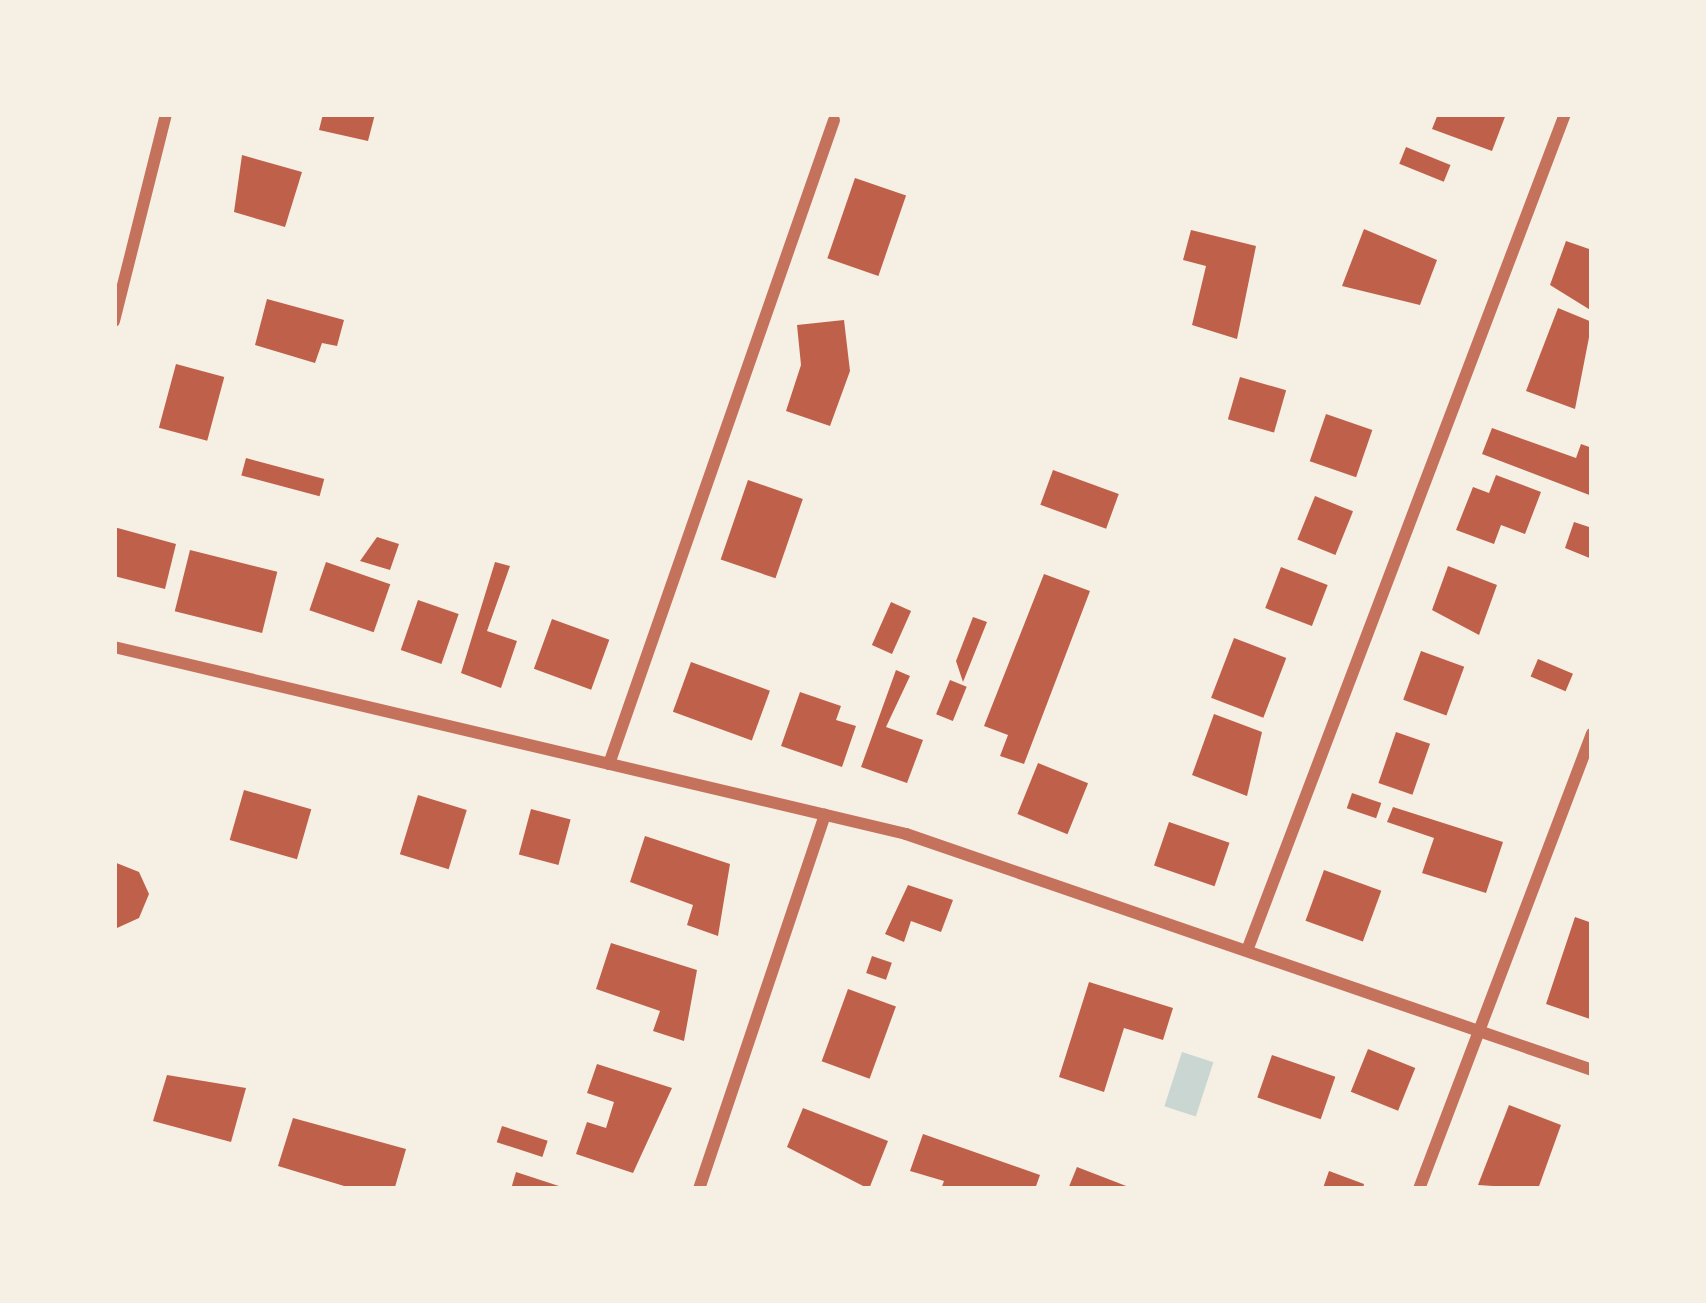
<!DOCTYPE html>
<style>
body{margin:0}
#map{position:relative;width:1706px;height:1303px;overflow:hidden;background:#f6efe4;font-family:Lora,serif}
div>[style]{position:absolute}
.water>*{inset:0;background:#c9d6d2;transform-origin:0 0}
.building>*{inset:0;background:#bf614a;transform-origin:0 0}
.minor>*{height:12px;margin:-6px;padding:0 6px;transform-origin:6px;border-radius:6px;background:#c5725c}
span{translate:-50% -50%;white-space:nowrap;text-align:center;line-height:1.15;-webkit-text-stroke:12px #f6efe4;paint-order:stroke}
.frame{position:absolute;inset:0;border:117px solid #f6efe4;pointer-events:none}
</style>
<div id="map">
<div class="water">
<div style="left:1182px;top:1052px;width:33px;height:57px;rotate:18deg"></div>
</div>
<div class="building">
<div style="clip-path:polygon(323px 114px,375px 114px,368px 141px,319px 130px)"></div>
<div style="clip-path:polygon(1438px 114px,1506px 114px,1492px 151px,1432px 129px)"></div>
<div style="left:1406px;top:147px;width:48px;height:18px;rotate:22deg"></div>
<div style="clip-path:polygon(242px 155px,302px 172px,285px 227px,234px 212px)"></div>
<div style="left:855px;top:178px;width:54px;height:85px;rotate:19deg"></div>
<div style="clip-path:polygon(1364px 229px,1437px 260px,1420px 305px,1342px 286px)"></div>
<div style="clip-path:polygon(1191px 230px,1256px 246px,1237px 339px,1192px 325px,1206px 266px,1183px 260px)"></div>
<div style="clip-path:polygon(1566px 241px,1592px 250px,1592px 311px,1550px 285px)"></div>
<div style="clip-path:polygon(267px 299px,344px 320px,337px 346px,322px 343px,315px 363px,255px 345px)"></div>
<div style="clip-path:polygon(1558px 308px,1592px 322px,1575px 409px,1526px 391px)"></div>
<div style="clip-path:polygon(844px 320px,850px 371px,830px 426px,786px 411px,801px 365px,797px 325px)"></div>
<div style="left:176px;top:364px;width:50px;height:66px;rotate:15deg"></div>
<div style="left:1240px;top:377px;width:48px;height:44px;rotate:16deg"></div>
<div style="left:1326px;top:414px;width:49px;height:50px;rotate:19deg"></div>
<div style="clip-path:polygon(1492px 428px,1576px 458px,1581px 444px,1592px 448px,1592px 496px,1482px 454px)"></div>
<div style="left:246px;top:458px;width:81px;height:18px;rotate:15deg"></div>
<div style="left:1053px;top:470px;width:70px;height:37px;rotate:20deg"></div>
<div style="clip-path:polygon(1496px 475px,1541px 492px,1525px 534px,1501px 525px,1494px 544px,1456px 530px,1473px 487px,1489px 493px)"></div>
<div style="left:748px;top:480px;width:58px;height:84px;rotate:19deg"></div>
<div style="left:1315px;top:496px;width:41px;height:47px;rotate:22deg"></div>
<div style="clip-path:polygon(1574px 522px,1592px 528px,1592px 559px,1565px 548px)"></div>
<div style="clip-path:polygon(114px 527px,176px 544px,165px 589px,114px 576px)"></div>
<div style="clip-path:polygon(377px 537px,399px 544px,390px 570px,360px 561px)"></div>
<div style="left:190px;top:550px;width:90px;height:63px;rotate:14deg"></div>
<div style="left:326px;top:562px;width:68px;height:51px;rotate:19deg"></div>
<div style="clip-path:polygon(495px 562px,510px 566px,487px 631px,517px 641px,501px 688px,461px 673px)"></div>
<div style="clip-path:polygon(1448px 566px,1497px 585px,1479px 635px,1432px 610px)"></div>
<div style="left:1281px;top:567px;width:50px;height:44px;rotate:21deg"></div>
<div style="clip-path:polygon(1044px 574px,1090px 591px,1024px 764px,1000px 756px,1008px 735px,984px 726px)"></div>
<div style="left:418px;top:600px;width:43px;height:53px;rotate:19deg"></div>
<div style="left:891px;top:602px;width:22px;height:47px;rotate:24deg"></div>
<div style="clip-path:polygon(973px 617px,987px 622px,963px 682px,956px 661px)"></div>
<div style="left:552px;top:619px;width:61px;height:53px;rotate:20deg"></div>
<div style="left:1234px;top:638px;width:56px;height:64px;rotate:21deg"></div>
<div style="left:1421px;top:651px;width:46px;height:52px;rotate:20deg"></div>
<div style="left:1538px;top:659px;width:38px;height:19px;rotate:23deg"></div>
<div style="left:691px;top:662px;width:84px;height:53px;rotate:20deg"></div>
<div style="clip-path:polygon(896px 670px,910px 676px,886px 727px,923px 740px,907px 783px,861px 767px)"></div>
<div style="left:950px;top:680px;width:18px;height:37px;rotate:22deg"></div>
<div style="clip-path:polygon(800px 692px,841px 706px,836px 720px,856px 726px,842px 767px,781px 746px)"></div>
<div style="clip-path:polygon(1214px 714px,1262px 732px,1247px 796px,1192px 775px)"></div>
<div style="left:1396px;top:732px;width:36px;height:54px;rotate:19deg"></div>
<div style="left:1038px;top:763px;width:54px;height:55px;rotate:22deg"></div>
<div style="left:244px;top:790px;width:70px;height:52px;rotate:16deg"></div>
<div style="left:1352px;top:793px;width:31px;height:16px;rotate:19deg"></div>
<div style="left:418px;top:795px;width:51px;height:62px;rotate:17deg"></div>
<div style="clip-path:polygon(1393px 807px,1503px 842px,1486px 893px,1422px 873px,1434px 838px,1387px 822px)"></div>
<div style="left:531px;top:809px;width:41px;height:47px;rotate:15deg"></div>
<div style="left:1169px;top:822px;width:64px;height:46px;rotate:19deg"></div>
<div style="clip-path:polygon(645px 836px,730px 864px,718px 936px,687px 925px,693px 905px,630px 882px)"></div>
<div style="clip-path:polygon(114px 862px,139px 872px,149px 894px,139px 918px,117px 928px)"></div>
<div style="left:1324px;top:870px;width:61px;height:54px;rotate:20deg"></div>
<div style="clip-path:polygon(908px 885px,953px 900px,941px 932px,911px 921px,904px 942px,885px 934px)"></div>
<div style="clip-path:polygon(1575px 917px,1592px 923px,1590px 1019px,1546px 1004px)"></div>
<div style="clip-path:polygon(611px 943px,697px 970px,684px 1041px,653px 1031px,660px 1011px,596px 989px)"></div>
<div style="left:872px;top:956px;width:21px;height:18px;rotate:19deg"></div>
<div style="clip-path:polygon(1089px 982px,1173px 1008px,1163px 1040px,1124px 1028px,1104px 1092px,1059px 1077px)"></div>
<div style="left:848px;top:989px;width:51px;height:77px;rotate:20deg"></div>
<div style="left:1368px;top:1049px;width:51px;height:46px;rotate:22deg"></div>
<div style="left:1272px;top:1055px;width:67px;height:45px;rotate:19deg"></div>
<div style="clip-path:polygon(597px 1064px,672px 1088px,633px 1173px,576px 1154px,587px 1122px,606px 1128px,614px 1102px,587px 1093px)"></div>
<div style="clip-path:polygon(167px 1075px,246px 1088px,231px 1142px,153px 1121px)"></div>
<div style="clip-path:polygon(1509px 1105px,1561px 1125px,1538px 1189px,1478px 1185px)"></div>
<div style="clip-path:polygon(803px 1108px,888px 1141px,869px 1189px,787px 1147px)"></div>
<div style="clip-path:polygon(293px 1118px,406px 1149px,395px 1187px,354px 1189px,278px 1166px)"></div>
<div style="left:502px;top:1126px;width:48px;height:17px;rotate:18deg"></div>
<div style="clip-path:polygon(923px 1134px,1040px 1175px,1035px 1189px,941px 1189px,944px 1181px,910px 1171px)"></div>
<div style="clip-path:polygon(1077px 1167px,1134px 1189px,1068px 1189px)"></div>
<div style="clip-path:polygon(1329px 1171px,1364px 1184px,1363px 1189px,1301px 1189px,1323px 1188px)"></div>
<div style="clip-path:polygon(516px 1172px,565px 1188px,565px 1189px,511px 1189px)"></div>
</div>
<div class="minor">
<div style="left:114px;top:321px;width:213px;rotate:-75.9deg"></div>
<div style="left:114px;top:647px;width:814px;rotate:13.28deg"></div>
<div style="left:906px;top:834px;width:725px;rotate:18.98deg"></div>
<div style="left:609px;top:764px;width:682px;rotate:-70.74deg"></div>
<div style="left:1248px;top:948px;width:892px;rotate:-69.19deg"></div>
<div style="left:699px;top:1189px;width:395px;rotate:-71.4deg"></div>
<div style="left:1419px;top:1189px;width:487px;rotate:-69.2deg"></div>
</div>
<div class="frame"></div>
</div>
